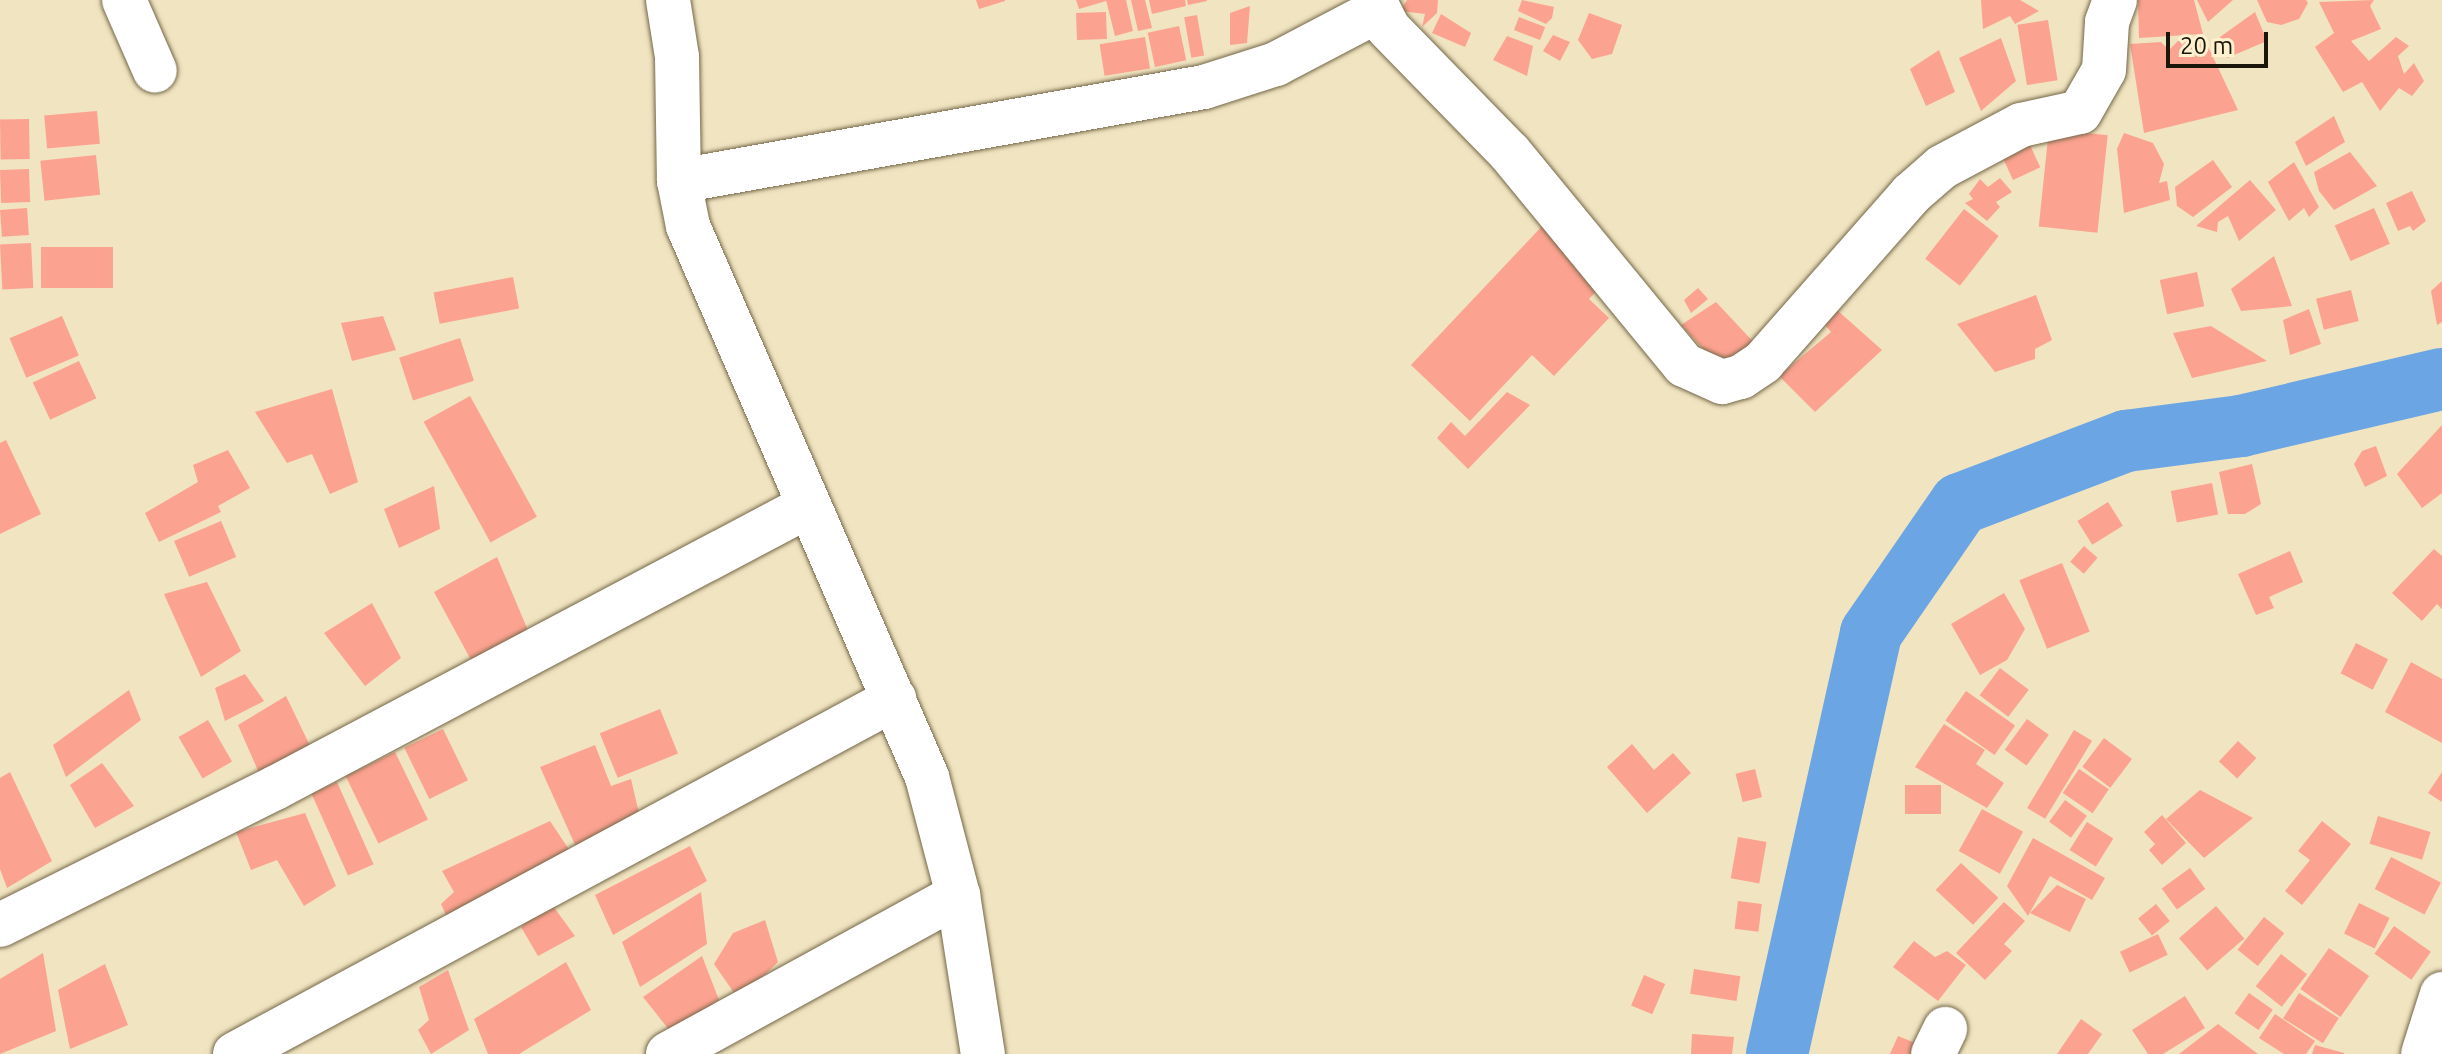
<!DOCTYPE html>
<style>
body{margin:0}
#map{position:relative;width:2442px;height:1054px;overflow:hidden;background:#f1e4c1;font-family:Ubuntu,sans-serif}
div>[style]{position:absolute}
.river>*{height:62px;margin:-31px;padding:0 31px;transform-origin:31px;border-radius:31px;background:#6ba5e4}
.building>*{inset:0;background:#fca290;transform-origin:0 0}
.roads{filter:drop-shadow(0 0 2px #736748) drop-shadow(0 0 2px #736748)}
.minor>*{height:44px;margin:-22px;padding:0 22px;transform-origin:22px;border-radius:22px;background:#fff}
.major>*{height:44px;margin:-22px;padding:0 22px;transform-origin:22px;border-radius:22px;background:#fff}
span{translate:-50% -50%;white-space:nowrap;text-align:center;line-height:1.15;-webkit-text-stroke:6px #fef1ce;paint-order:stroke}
.scale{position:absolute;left:2166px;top:32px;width:102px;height:36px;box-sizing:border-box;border:4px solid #1b160a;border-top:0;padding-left:10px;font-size:24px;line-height:28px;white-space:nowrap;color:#1b160a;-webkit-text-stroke:6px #fef1ce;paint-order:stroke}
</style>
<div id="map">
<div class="river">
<div style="left:1777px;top:1054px;width:431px;rotate:-77.4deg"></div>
<div style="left:1871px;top:633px;width:157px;rotate:-55.4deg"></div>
<div style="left:1960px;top:504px;width:178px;rotate:-20.8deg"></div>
<div style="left:2126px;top:441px;width:116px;rotate:-7.4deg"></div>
<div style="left:2241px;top:426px;width:206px;rotate:-13.2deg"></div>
</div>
<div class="building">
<div style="clip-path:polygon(976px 0,1005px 0,1005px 1px,979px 9px)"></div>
<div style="clip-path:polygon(1076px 0,1106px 0,1106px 1px,1079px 9px)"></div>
<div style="clip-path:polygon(1106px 0,1126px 0,1133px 31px,1115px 36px)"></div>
<div style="clip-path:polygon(1131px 0,1145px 0,1152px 28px,1138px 31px)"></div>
<div style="clip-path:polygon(1149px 0,1185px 0,1186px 6px,1152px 14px)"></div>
<div style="clip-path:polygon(1187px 0,1207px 0,1207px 1px,1188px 5px)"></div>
<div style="clip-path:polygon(1407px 0,1438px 0,1437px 13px,1422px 27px,1425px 14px,1400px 11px)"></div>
<div style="clip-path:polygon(1522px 0,1554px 7px,1552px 18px,1546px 24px,1518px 11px)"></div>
<div style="clip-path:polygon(1981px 0,2020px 0,2039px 11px,2015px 24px,2010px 16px,1983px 29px)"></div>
<div style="clip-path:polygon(2138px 0,2194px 0,2203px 34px,2139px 38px)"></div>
<div style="clip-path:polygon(2197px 0,2233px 0,2208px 22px)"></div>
<div style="clip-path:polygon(2257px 0,2306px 0,2308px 3px,2299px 19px,2281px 25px,2267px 22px)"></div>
<div style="clip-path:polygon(2374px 0,2370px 6px,2381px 29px,2351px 41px,2369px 61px,2396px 37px,2409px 46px,2398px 56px,2404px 74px,2414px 63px,2424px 81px,2412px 96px,2399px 88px,2380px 111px,2362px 82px,2343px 92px,2315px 47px,2334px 33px,2319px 2px)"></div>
<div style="clip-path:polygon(1250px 6px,1247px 43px,1230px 45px,1230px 13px)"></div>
<div style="left:1106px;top:12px;width:27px;height:30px;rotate:88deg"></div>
<div style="clip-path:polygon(2255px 12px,2267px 41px,2227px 58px,2220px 37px)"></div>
<div style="clip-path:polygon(1589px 13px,1622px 25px,1612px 54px,1592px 59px,1578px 40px)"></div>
<div style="clip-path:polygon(1441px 14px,1471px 33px,1465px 47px,1432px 33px)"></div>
<div style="left:1197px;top:15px;width:41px;height:13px;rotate:80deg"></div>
<div style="left:1519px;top:17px;width:28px;height:14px;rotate:21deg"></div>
<div style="left:2048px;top:20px;width:61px;height:31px;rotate:81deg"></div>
<div style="left:1179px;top:26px;width:35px;height:32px;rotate:78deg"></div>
<div style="clip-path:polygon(1553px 35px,1570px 42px,1560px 61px,1543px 51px)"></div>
<div style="clip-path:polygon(1507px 36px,1533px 46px,1527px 76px,1493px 60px)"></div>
<div style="left:1145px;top:37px;width:32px;height:46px;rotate:81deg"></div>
<div style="clip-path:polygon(2001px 38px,2016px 81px,1981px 111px,1959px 58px)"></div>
<div style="clip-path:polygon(2205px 40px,2238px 110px,2144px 133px,2130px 44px,2161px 42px,2169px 50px,2178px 41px)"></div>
<div style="clip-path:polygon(1939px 50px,1955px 92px,1926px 106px,1910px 69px)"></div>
<div style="left:97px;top:111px;width:33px;height:53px;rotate:85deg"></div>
<div style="clip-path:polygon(2334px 116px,2345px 142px,2306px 166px,2295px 142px)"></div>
<div style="left:29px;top:119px;width:40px;height:29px;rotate:89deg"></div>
<div style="left:2049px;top:129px;width:59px;height:98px;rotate:6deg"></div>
<div style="clip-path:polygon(2124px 133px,2153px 143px,2164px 164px,2159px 183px,2167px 181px,2170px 200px,2124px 213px,2117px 149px)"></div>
<div style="left:2028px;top:141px;width:29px;height:30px;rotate:65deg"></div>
<div style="clip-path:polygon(2350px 152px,2377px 186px,2334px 210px,2319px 191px,2314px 172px)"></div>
<div style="left:96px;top:155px;width:40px;height:56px;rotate:84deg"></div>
<div style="clip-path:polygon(2213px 160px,2232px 187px,2193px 217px,2177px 206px,2175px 187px)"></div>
<div style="clip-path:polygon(2294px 162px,2319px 207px,2309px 217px,2304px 208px,2289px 221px,2268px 182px)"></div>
<div style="left:29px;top:169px;width:33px;height:29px;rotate:88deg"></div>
<div style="clip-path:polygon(2000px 178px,2012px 192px,1996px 202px,2000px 207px,1987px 221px,1965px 203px,1973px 199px,1969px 194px,1980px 179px,1988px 187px)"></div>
<div style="clip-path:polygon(2250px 180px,2276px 210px,2239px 241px,2228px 216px,2218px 222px,2217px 232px,2196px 226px)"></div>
<div style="clip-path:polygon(2412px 191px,2426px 221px,2413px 231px,2410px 226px,2398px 231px,2386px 203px)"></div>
<div style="left:27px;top:208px;width:27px;height:27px;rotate:86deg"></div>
<div style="left:2374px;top:208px;width:39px;height:43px;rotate:66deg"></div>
<div style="left:1964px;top:209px;width:44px;height:63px;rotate:38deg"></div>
<div style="clip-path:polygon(1545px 223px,1606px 281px,1589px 299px,1609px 318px,1554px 376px,1532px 355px,1470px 421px,1411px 365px)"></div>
<div style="left:31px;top:243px;width:45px;height:31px;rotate:87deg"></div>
<div style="left:113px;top:247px;width:41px;height:72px;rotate:90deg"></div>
<div style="clip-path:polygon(2274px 256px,2292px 306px,2241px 311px,2231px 289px)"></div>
<div style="left:2197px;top:272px;width:35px;height:38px;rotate:78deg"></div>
<div style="left:513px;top:277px;width:32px;height:81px;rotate:79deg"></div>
<div style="clip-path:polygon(2442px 281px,2442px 322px,2437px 325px,2431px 291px)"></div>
<div style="clip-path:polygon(1698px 288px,1708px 299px,1691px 313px,1684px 300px)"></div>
<div style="left:2351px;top:290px;width:32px;height:36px;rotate:76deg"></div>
<div style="clip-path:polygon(2036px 295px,2052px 340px,2035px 349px,2035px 359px,1995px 372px,1957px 324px)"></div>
<div style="clip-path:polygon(1716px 302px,1761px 350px,1727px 375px,1681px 325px)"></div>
<div style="clip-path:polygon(2309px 309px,2321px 344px,2290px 355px,2283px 320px)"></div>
<div style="clip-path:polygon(1837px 310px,1882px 350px,1815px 412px,1779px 376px,1831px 332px,1825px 325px)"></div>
<div style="left:62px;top:316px;width:43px;height:57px;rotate:67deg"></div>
<div style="clip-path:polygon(383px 316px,396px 350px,352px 361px,341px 323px)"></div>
<div style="clip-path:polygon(2211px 326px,2267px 361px,2192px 378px,2173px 333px)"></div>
<div style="left:460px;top:338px;width:45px;height:64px;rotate:72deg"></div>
<div style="left:79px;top:361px;width:41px;height:51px;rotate:65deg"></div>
<div style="clip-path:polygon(332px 389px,358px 482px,330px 494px,312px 454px,287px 463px,255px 412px)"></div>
<div style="clip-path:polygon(1507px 392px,1530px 405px,1468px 469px,1437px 438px,1451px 422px,1465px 436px)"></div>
<div style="left:470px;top:396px;width:138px;height:53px;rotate:61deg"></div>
<div style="clip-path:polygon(2442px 425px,2442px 493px,2422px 508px,2397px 474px)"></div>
<div style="clip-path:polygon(6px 440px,41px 514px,0 534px,0 443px)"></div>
<div style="clip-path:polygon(2376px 446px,2387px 476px,2365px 487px,2354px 464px,2362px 451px)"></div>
<div style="clip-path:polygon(228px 450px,250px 488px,218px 506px,221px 512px,159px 542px,145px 513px,198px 482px,193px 465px)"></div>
<div style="clip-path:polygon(2252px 464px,2261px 504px,2245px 514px,2228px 514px,2219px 472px)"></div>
<div style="left:2212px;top:483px;width:32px;height:42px;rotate:79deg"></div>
<div style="clip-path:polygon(434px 486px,440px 529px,399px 548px,384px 509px)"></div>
<div style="left:2108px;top:502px;width:28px;height:36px;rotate:58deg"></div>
<div style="left:221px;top:521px;width:39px;height:51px;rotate:67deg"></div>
<div style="left:2084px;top:546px;width:18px;height:21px;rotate:41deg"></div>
<div style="clip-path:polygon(2434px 549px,2442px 556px,2442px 609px,2437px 604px,2422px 621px,2392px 593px)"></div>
<div style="clip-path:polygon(2290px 551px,2303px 582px,2269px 597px,2274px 608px,2256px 615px,2238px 574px)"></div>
<div style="clip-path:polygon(497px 557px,532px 640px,477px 671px,434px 592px)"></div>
<div style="left:2062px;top:563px;width:74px;height:46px;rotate:68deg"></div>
<div style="clip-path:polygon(207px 582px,241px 651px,201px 677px,164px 594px)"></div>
<div style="clip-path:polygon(2004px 593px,2025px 629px,2007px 660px,1980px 675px,1951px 624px)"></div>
<div style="clip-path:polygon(372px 603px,401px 658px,365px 686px,324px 633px)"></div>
<div style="left:2356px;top:643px;width:36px;height:34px;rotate:27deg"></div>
<div style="clip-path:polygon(2411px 662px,2442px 679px,2442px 743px,2385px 712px)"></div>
<div style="left:2000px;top:668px;width:36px;height:34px;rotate:37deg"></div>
<div style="clip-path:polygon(245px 674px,264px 701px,225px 721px,215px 688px)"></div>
<div style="clip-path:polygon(129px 690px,141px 720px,66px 777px,53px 745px)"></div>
<div style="left:1966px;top:691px;width:60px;height:36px;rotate:35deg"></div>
<div style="clip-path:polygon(286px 696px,313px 752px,263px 782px,238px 725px)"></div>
<div style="left:660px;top:709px;width:48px;height:65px;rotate:68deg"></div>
<div style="left:2027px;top:719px;width:27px;height:38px;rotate:36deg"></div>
<div style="left:208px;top:720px;width:48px;height:34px;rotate:60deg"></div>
<div style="clip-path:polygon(1944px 724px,1985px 750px,1976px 764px,2004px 783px,1987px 808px,1915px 767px)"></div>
<div style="left:443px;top:729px;width:57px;height:43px;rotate:64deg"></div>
<div style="left:2074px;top:730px;width:21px;height:91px;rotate:31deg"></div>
<div style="left:2104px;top:738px;width:35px;height:36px;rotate:37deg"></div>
<div style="left:2238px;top:741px;width:25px;height:28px;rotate:43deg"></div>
<div style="clip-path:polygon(1632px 744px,1654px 770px,1673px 753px,1691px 773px,1647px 813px,1607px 767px)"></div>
<div style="clip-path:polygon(595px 745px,611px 786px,631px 779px,642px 826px,581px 858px,540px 767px)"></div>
<div style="left:395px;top:752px;width:75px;height:55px;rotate:64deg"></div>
<div style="clip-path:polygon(102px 763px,134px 806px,95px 828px,70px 785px)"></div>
<div style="left:1755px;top:769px;width:29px;height:20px;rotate:76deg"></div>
<div style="left:2079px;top:769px;width:36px;height:29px;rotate:34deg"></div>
<div style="clip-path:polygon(10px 772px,52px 861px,7px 888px,0 869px,0 778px)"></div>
<div style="clip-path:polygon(2442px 772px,2442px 802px,2428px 793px)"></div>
<div style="left:337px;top:782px;width:90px;height:28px;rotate:66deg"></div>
<div style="left:1941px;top:785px;width:29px;height:36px;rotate:90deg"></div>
<div style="clip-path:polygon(2200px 790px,2253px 818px,2204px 858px,2166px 819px)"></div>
<div style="left:2065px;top:800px;width:27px;height:27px;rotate:36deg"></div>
<div style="left:1982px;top:809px;width:47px;height:48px;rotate:29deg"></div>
<div style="clip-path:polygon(305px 813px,336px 886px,304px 906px,277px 860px,251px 870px,236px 832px)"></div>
<div style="clip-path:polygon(2162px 815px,2186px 843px,2162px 865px,2149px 850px,2155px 844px,2144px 832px)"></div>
<div style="left:2378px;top:816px;width:55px;height:29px;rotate:17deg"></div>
<div style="clip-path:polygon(550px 821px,570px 851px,452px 928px,441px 904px,454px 892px,442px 871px)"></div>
<div style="clip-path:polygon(2322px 821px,2351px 844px,2302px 905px,2285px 891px,2310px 860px,2298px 851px)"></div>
<div style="left:2087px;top:822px;width:31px;height:33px;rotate:32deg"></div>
<div style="left:1738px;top:837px;width:29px;height:42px;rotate:10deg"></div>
<div style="clip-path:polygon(2033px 838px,2105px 878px,2092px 900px,2050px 876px,2028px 916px,2007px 886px)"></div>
<div style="clip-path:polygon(690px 846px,707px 881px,613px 935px,595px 895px)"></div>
<div style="left:2391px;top:857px;width:56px;height:36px;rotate:27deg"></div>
<div style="left:1961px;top:863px;width:51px;height:37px;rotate:43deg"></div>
<div style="left:2190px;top:868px;width:26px;height:35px;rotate:54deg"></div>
<div style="clip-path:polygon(2057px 885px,2086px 899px,2070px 932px,2030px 913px)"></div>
<div style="clip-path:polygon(701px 892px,707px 944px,640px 987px,622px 942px)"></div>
<div style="left:1738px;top:901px;width:24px;height:28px;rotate:7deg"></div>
<div style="clip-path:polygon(550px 902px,575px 936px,538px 956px,521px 927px)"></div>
<div style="clip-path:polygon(2004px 902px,2025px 921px,2004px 944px,2012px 951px,1985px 980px,1956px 953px)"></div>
<div style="left:2359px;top:903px;width:34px;height:34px;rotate:26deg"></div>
<div style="left:2156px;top:904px;width:22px;height:23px;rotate:51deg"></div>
<div style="left:2216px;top:906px;width:43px;height:49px;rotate:49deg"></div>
<div style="left:2264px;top:917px;width:26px;height:42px;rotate:39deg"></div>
<div style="clip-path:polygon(765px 920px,778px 962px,739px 1000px,714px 964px,733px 933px)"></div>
<div style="left:2394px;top:926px;width:45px;height:34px;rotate:35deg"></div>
<div style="left:2158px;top:934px;width:23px;height:42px;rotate:65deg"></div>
<div style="clip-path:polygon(1914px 941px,1935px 957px,1947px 951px,1966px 965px,1938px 1001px,1893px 967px)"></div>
<div style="left:2329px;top:948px;width:49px;height:50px;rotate:35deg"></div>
<div style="clip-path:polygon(43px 953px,56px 1031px,0 1054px,0 979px)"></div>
<div style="left:2281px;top:954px;width:33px;height:41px;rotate:38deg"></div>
<div style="clip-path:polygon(702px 956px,719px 1000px,670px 1031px,643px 997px)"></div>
<div style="clip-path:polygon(566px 962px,591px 1010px,519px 1054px,488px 1054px,474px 1019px)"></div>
<div style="clip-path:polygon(105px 964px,128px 1025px,70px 1049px,58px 990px)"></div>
<div style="left:1694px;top:969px;width:47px;height:25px;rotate:9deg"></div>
<div style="clip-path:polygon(448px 970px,469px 1030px,431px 1054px,418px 1030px,429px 1020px,419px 987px)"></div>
<div style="left:1644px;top:975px;width:23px;height:33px;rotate:23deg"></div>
<div style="left:2249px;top:993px;width:29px;height:25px;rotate:35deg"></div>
<div style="left:2299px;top:993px;width:47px;height:30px;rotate:32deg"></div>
<div style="clip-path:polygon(2185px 996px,2205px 1028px,2163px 1054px,2148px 1054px,2132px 1030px)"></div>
<div style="clip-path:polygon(2275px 1014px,2315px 1041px,2306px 1054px,2284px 1054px,2259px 1038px)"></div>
<div style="clip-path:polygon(2081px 1019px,2102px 1034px,2088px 1054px,2057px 1054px)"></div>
<div style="clip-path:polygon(2218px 1024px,2258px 1054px,2179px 1054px)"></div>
<div style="clip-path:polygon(1692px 1034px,1734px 1037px,1732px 1054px,1691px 1054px)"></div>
<div style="clip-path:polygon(1898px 1036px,1930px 1049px,1928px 1054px,1890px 1054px)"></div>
<div style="clip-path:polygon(2315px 1045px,2344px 1053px,2344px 1054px,2312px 1054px)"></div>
</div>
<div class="roads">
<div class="minor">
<div style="left:124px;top:0;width:77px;rotate:66.4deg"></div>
<div style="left:668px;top:0;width:58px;rotate:81deg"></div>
<div style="left:677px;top:57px;width:124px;rotate:89.1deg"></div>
<div style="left:679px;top:181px;width:46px;rotate:78.7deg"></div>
<div style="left:688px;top:226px;width:601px;rotate:66.55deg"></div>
<div style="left:927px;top:777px;width:122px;rotate:75.3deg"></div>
<div style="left:958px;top:895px;width:161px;rotate:81.1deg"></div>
<div style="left:1374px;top:0;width:31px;rotate:63deg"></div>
<div style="left:1388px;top:28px;width:175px;rotate:45.7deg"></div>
<div style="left:1510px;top:153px;width:274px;rotate:50.6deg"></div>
<div style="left:1684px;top:365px;width:42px;rotate:24.1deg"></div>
<div style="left:1722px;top:382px;width:20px;rotate:-15deg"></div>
<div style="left:1741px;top:377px;width:27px;rotate:-34deg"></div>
<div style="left:1763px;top:362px;width:224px;rotate:-48.6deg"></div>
<div style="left:1911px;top:194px;width:41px;rotate:-41.1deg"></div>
<div style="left:1942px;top:167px;width:89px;rotate:-28deg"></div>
<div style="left:2021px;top:125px;width:60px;rotate:-12.4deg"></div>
<div style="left:2080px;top:112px;width:48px;rotate:-60.3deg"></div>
<div style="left:2104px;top:70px;width:48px;rotate:-86.4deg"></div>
<div style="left:2107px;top:22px;width:23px;rotate:-70deg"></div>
<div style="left:679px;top:181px;width:533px;rotate:-10.15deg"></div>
<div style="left:1204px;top:87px;width:76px;rotate:-17.7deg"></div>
<div style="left:1276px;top:64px;width:112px;rotate:-27.7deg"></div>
<div style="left:0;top:925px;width:307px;rotate:-26.5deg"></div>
<div style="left:275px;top:788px;width:603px;rotate:-27.88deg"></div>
<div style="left:235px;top:1054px;width:749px;rotate:-28.31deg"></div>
<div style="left:668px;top:1054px;width:331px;rotate:-28.7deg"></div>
<div style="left:1933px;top:1054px;width:28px;rotate:-64deg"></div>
</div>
<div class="major">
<div style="left:2423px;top:1054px;width:63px;rotate:-72.4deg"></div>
</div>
</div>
<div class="scale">20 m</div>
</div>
